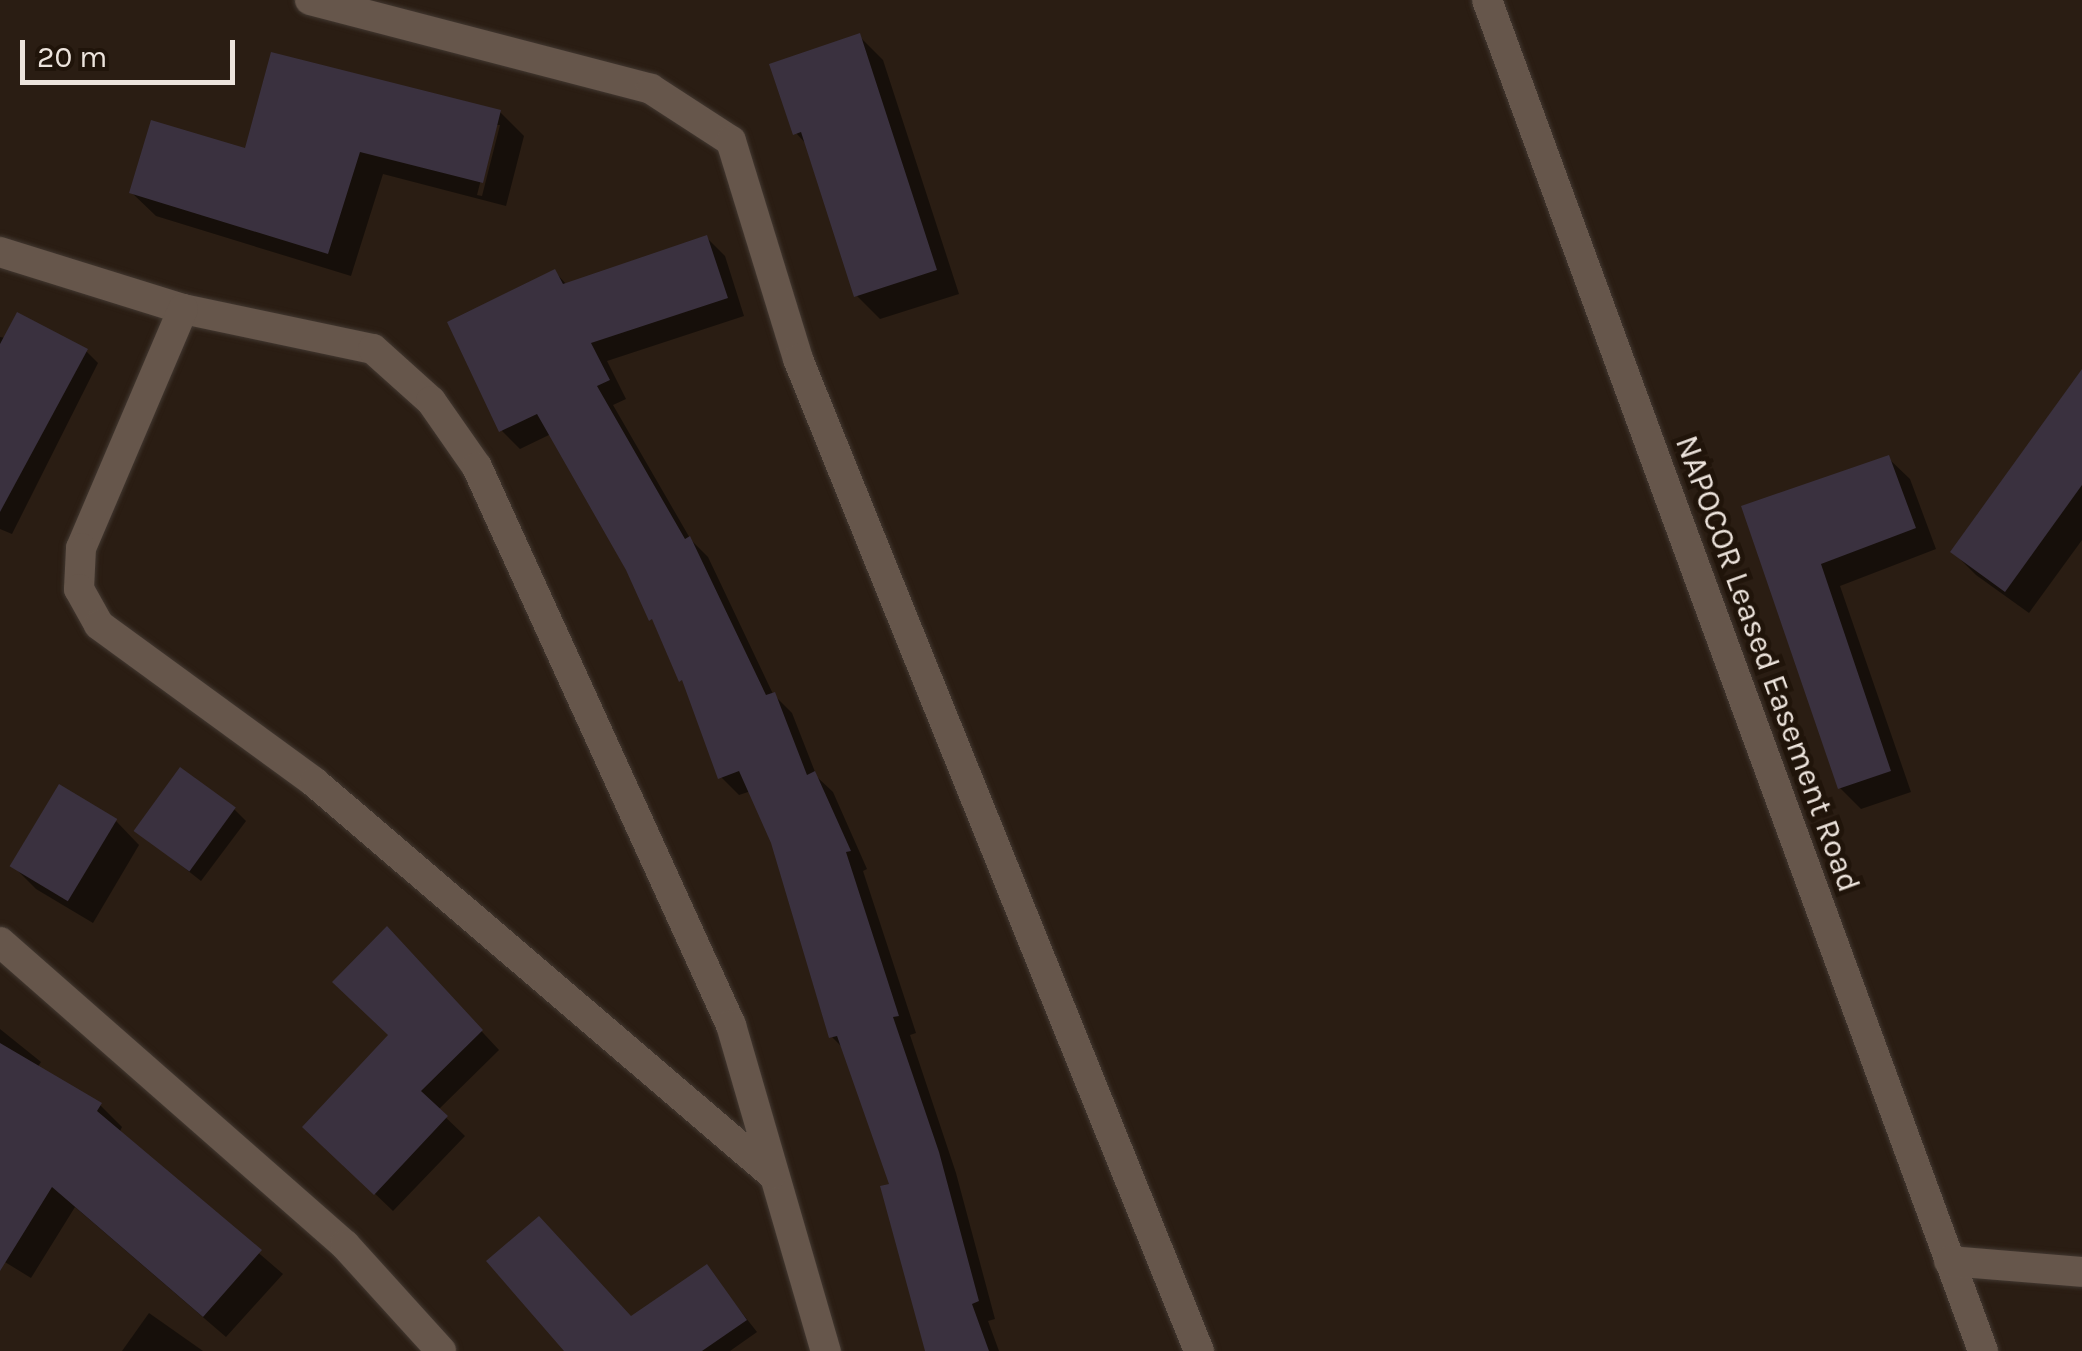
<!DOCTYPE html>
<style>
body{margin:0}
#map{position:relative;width:2082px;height:1351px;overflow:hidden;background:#2a1d13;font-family:Karla,sans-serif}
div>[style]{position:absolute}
.shadow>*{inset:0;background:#0007}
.building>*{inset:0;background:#3a313f;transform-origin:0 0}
.roads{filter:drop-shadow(0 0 2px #423831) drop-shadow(0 0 2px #423831)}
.minor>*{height:30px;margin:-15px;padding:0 15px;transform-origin:15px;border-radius:15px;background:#66564b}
span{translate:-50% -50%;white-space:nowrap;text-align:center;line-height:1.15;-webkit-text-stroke:10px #20140a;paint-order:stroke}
.street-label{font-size:32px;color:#ede4dd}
.scale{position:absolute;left:20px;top:40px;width:215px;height:45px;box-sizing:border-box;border:5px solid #ede4dd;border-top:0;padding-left:12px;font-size:30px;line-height:35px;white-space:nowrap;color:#ede4dd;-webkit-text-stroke:8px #20140a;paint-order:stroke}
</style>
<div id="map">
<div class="shadow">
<div style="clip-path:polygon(859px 36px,883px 60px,959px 294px,880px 319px,857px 296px,808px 146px,796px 133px)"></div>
<div style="clip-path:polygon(evenodd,500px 112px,524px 136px,506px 206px,383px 174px,351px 276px,156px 216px,132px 193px,247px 151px,500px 112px,495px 125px,500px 125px,482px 196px,477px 195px,495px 125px)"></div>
<div style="clip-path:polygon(707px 238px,725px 256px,744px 316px,607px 361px,626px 399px,613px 405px,691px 540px,708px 557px,773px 694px,792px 713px,817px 777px,833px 792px,867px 869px,863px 871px,916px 1033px,910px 1035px,956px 1173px,995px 1319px,988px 1321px,999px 1351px,928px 1351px,892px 1186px,845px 1050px,832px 1037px,774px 842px,751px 791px,739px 795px,721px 777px,688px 688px,658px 626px,551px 434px,520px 449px,502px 431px,555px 272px,567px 285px)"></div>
<div style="clip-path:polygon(0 337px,86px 351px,98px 363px,12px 534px,0 529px)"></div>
<div style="clip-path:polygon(2082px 410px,2082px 540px,2029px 613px,1976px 575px,1953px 552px)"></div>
<div style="clip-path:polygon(1888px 458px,1910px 479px,1936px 549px,1840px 586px,1911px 792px,1861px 809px,1840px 788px,1744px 508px)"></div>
<div style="clip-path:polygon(59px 787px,116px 821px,139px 845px,93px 923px,36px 889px,12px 865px)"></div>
<div style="clip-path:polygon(234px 809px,246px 821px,201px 881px,136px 830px)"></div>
<div style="clip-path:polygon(387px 930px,499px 1050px,438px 1110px,465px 1136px,393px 1211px,324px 1145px,391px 1036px)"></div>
<div style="clip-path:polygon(0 1029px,41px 1062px,37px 1068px,100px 1105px,122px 1127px,119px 1133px,283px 1274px,226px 1337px,75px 1207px,31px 1278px,0 1259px)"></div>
<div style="clip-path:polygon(706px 1267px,757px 1332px,730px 1351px,567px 1351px,632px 1318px)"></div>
<div style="clip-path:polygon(149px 1313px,203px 1351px,122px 1351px)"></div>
</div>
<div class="building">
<div style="clip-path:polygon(860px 33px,937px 270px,854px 297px,801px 132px,793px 135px,769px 64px)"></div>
<div style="clip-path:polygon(271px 52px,501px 110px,483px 183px,360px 152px,328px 254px,129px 193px,151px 120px,245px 148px)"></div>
<div style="clip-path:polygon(707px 235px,728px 298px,591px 343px,610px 380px,597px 386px,685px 539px,690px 536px,766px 695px,775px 692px,807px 775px,815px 771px,851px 851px,846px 852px,899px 1016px,893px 1017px,939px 1152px,979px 1301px,972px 1304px,989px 1351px,925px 1351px,880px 1186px,889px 1184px,837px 1036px,829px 1038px,771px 843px,739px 771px,718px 779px,682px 680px,679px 682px,652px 619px,649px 621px,626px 570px,537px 414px,499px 432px,447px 322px,555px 269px,563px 284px)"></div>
<div style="clip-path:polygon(17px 312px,88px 349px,0 512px,0 344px)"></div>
<div style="clip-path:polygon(2082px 369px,2082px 485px,2005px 592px,1950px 552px)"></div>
<div style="clip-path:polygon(1889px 455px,1916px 528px,1821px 564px,1891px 771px,1838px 789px,1741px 506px)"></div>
<div style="left:180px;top:767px;width:69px;height:79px;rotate:36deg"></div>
<div style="left:59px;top:784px;width:68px;height:96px;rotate:31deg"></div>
<div style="clip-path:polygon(387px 926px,483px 1030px,421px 1091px,448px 1116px,374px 1195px,302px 1127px,388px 1035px,332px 982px)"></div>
<div style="clip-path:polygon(0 1043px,102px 1103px,97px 1111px,262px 1250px,203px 1317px,52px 1187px,0 1271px)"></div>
<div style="clip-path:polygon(539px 1216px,631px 1316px,707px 1264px,747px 1320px,702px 1351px,564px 1351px,486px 1261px)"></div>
</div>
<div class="roads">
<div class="minor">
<div style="left:310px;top:0;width:352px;rotate:14.6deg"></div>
<div style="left:651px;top:89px;width:95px;rotate:33deg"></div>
<div style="left:731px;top:141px;width:228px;rotate:72.9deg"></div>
<div style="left:798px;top:359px;width:1070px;rotate:67.99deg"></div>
<div style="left:1487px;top:0;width:1439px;rotate:69.84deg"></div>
<div style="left:0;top:252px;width:192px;rotate:17.3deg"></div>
<div style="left:183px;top:309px;width:194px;rotate:11.9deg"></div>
<div style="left:373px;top:349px;width:78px;rotate:41.9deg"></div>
<div style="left:431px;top:401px;width:80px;rotate:55.1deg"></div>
<div style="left:477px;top:467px;width:613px;rotate:65.53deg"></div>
<div style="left:731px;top:1025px;width:340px;rotate:73.8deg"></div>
<div style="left:183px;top:309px;width:260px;rotate:113.1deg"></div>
<div style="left:81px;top:548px;width:41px;rotate:92.8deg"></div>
<div style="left:79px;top:589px;width:41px;rotate:60.9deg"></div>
<div style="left:99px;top:625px;width:266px;rotate:36.1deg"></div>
<div style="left:314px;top:782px;width:603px;rotate:40.56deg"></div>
<div style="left:0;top:942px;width:459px;rotate:41.3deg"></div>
<div style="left:345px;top:1245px;width:143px;rotate:47.8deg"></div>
<div style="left:1949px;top:1261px;width:133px;rotate:4.7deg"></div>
</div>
</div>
<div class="street-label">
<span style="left:1767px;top:664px;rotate:70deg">NAPOCOR Leased Easement Road</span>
</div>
<div class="scale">20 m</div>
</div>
